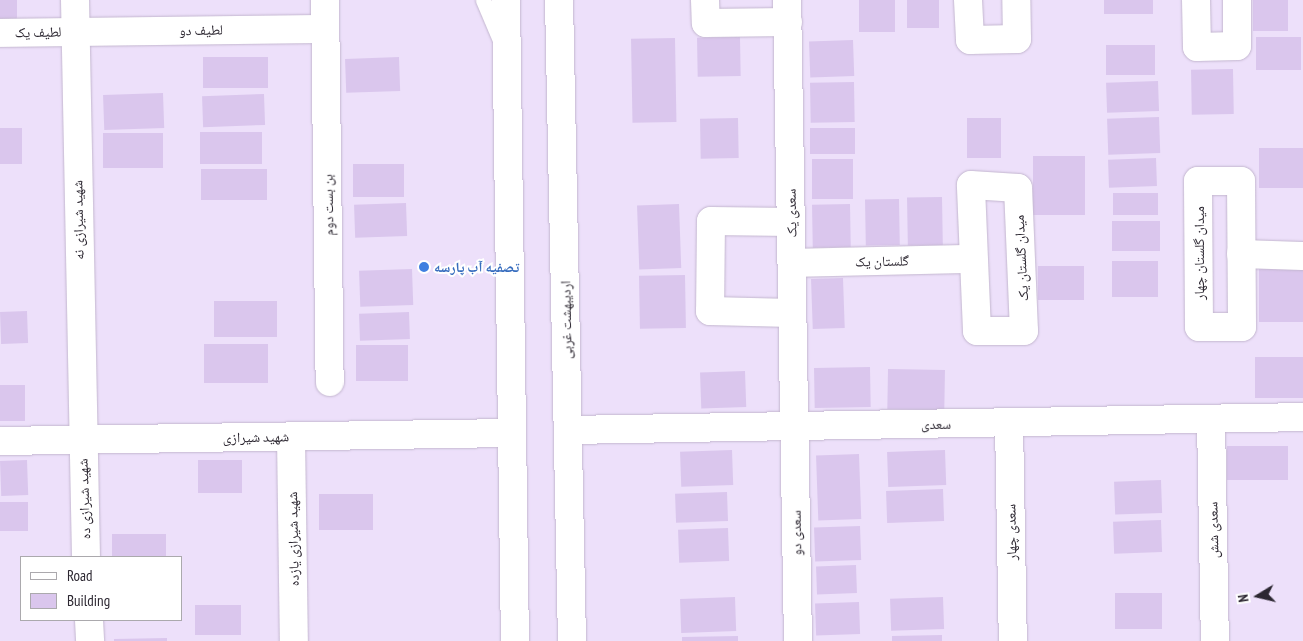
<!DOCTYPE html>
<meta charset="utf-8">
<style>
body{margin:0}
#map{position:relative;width:1303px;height:641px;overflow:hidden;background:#ede0fa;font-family:"PT Sans Narrow","Noto Naskh Arabic",sans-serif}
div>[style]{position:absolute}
.building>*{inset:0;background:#dac6ed;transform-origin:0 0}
.roads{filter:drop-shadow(0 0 1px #c3b6cf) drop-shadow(0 0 1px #c3b6cf)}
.service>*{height:15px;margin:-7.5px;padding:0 7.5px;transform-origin:7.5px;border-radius:7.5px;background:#fff}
.minor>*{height:28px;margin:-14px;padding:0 14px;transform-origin:14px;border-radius:14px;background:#fff}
.tertiary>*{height:28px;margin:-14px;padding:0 14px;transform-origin:14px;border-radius:14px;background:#fff}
.secondary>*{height:28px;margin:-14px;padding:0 14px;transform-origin:14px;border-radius:14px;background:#fff}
.dots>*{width:14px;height:14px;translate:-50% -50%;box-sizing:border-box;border:2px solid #fff;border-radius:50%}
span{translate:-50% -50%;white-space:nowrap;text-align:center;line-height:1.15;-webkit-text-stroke:4px #fff;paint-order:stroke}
.street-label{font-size:14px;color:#2c2731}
.shop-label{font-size:14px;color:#366cbe;font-weight:700}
.left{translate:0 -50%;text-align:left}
.legend{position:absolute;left:20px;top:556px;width:162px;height:65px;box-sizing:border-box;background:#fff;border:1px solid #aba9ad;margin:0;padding:6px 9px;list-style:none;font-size:15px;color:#2c2731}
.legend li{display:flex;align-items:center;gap:10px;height:25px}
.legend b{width:25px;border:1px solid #aba9ad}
.north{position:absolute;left:1233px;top:571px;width:50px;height:50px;-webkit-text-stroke:4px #fff;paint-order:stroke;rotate:261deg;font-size:14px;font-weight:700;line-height:20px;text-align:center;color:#2c2731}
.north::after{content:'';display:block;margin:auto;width:18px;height:22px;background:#2c2731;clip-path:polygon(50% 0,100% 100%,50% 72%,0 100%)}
</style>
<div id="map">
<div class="building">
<div style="left:0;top:0;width:17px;height:20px"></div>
<div style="left:859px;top:0;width:36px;height:32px"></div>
<div style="left:907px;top:0;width:32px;height:28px"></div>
<div style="left:1104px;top:0;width:49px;height:14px"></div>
<div style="left:1253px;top:0;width:35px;height:31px"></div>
<div style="left:740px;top:37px;width:39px;height:43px;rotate:89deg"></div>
<div style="left:1256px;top:37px;width:45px;height:33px"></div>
<div style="left:675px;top:38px;width:84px;height:44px;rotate:89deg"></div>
<div style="left:853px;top:40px;width:36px;height:44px;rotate:88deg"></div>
<div style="left:1155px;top:45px;width:30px;height:49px;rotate:90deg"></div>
<div style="left:268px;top:57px;width:31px;height:65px;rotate:90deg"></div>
<div style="left:399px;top:57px;width:34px;height:54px;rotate:88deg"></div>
<div style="left:1233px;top:69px;width:45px;height:42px;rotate:89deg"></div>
<div style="left:1158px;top:81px;width:30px;height:52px;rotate:88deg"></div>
<div style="left:854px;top:82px;width:40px;height:44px;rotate:89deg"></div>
<div style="left:163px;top:93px;width:35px;height:60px;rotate:88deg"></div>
<div style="left:264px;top:94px;width:31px;height:62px;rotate:88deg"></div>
<div style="left:1159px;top:117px;width:36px;height:52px;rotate:88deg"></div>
<div style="left:738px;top:118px;width:40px;height:38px;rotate:89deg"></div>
<div style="left:967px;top:118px;width:34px;height:40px"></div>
<div style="left:0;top:128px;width:22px;height:36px"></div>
<div style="left:810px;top:128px;width:45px;height:26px"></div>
<div style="left:262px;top:132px;width:32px;height:62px;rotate:90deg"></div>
<div style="left:163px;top:133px;width:35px;height:60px;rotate:90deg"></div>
<div style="left:1303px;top:148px;width:40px;height:44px;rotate:90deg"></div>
<div style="left:1033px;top:156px;width:52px;height:59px"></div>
<div style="left:1156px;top:158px;width:28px;height:48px;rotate:88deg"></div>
<div style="left:812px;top:159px;width:41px;height:40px"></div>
<div style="left:404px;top:164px;width:33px;height:51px;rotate:90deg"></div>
<div style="left:267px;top:169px;width:31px;height:66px;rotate:90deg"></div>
<div style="left:1113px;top:193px;width:45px;height:22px"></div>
<div style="left:942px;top:197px;width:48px;height:35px;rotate:89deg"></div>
<div style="left:899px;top:199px;width:46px;height:34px;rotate:89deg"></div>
<div style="left:406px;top:203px;width:33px;height:52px;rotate:88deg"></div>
<div style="left:679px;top:204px;width:64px;height:42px;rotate:88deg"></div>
<div style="left:850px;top:204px;width:43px;height:38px;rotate:89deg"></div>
<div style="left:1160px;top:221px;width:30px;height:48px;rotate:90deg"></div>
<div style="left:1112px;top:261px;width:46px;height:36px"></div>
<div style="left:1038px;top:266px;width:46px;height:34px"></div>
<div style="left:1303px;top:266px;width:56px;height:44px;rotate:90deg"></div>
<div style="left:412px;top:269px;width:36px;height:53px;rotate:88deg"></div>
<div style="left:685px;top:275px;width:53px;height:46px;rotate:89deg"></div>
<div style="left:843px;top:278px;width:50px;height:32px;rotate:88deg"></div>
<div style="left:214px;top:301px;width:63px;height:36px"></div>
<div style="left:27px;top:311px;width:32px;height:27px;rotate:88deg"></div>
<div style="left:409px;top:312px;width:27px;height:50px;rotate:88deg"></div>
<div style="left:268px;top:344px;width:39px;height:64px;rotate:90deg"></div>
<div style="left:408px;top:345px;width:36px;height:52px;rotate:90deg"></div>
<div style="left:1303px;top:357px;width:41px;height:48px;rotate:90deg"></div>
<div style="left:870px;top:367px;width:40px;height:56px;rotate:89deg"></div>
<div style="left:888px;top:369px;width:57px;height:40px;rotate:1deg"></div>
<div style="left:745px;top:371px;width:36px;height:45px;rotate:88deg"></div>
<div style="left:0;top:385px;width:25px;height:36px"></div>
<div style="left:1288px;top:446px;width:34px;height:61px;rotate:90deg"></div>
<div style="left:732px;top:450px;width:35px;height:52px;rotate:88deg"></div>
<div style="left:945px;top:450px;width:35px;height:58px;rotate:88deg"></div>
<div style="left:859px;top:454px;width:65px;height:43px;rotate:88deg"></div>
<div style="left:27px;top:460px;width:35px;height:27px;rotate:88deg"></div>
<div style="left:198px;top:460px;width:44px;height:33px"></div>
<div style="left:1161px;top:480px;width:33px;height:47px;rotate:88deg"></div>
<div style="left:943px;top:489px;width:32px;height:57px;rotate:88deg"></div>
<div style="left:727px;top:492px;width:29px;height:52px;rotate:88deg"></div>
<div style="left:373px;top:494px;width:36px;height:54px;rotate:90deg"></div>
<div style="left:0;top:502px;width:28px;height:29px"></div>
<div style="left:1161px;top:520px;width:32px;height:48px;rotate:88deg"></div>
<div style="left:860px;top:526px;width:34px;height:46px;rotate:88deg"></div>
<div style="left:728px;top:528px;width:33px;height:50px;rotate:88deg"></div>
<div style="left:166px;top:534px;width:23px;height:54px;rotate:90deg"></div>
<div style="left:856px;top:565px;width:28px;height:40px;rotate:88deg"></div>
<div style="left:1115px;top:593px;width:47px;height:36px"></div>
<div style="left:735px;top:597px;width:34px;height:55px;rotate:88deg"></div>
<div style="left:943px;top:597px;width:32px;height:53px;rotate:88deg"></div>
<div style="left:859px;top:602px;width:32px;height:44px;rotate:88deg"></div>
<div style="left:241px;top:605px;width:30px;height:46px;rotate:90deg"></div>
<div style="clip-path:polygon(942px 635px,942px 641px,892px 641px,892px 636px)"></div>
<div style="clip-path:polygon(738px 636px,738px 641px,682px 641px,682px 637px)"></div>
<div style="clip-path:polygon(167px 638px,167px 641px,114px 641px,114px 639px)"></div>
</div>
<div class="roads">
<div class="service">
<div style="left:483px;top:0;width:43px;rotate:67deg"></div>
</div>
<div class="minor">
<div style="left:75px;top:0;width:557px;rotate:88.87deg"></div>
<div style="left:325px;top:0;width:382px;rotate:89.3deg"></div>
<div style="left:705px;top:0;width:23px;rotate:88deg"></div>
<div style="left:706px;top:23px;width:82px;rotate:-0.7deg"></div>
<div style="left:787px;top:0;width:641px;rotate:89.02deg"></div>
<div style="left:968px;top:0;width:40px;rotate:87.1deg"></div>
<div style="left:970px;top:40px;width:47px;rotate:-1.2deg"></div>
<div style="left:1017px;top:39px;width:39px;rotate:-91deg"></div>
<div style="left:1196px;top:0;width:47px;rotate:88.8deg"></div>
<div style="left:1197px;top:47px;width:40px;rotate:-1.4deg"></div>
<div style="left:1237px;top:46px;width:46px;rotate:-90deg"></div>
<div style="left:0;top:33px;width:325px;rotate:-0.7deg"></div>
<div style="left:1198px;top:181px;width:43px"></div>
<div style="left:1241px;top:181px;width:146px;rotate:89.6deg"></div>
<div style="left:1242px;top:327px;width:43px;rotate:180deg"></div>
<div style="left:1199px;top:327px;width:146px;rotate:-90.4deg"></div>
<div style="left:971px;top:185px;width:47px;rotate:3.7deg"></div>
<div style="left:1018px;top:188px;width:143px;rotate:87.6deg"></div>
<div style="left:1024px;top:331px;width:47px;rotate:180deg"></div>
<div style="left:977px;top:331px;width:146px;rotate:-92.4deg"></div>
<div style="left:791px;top:222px;width:80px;rotate:-179.3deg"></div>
<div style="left:711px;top:221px;width:90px;rotate:90.6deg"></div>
<div style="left:710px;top:311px;width:82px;rotate:1.4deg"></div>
<div style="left:1241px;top:254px;width:62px;rotate:1.8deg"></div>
<div style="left:792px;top:263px;width:181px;rotate:-1.3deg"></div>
<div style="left:1211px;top:419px;width:222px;rotate:89deg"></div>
<div style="left:1009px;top:422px;width:219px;rotate:89deg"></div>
<div style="left:291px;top:437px;width:204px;rotate:89.2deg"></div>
<div style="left:89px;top:620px;width:21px;rotate:87deg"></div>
</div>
<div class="tertiary">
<div style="left:569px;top:430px;width:734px;rotate:-1.01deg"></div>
<div style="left:0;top:441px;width:511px;rotate:-0.9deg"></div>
</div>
<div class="secondary">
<div style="left:506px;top:0;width:641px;rotate:89.2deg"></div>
<div style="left:559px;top:0;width:641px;rotate:88.84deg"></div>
</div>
</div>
<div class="dots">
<div style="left:424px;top:267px;background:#3f7fe0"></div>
</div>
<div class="street-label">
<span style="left:201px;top:30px;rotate:-1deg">لطیف دو</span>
<span style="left:38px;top:32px;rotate:-1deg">لطیف یک</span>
<span style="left:328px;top:205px;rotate:-91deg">بن بست دوم</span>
<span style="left:791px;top:213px;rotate:-91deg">سعدی یک</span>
<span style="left:78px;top:220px;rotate:-91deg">شهید شیرازی نه</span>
<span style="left:1199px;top:253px;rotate:-90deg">میدان گلستان چهار</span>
<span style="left:1021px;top:258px;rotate:-93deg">میدان گلستان یک</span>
<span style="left:882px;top:261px;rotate:-1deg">گلستان یک</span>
<span style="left:566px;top:320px;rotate:-91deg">اردیبهشت غربی</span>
<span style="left:936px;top:424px;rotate:-1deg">سعدی</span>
<span style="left:256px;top:437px;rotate:-1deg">شهید شیرازی</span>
<span style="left:84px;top:499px;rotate:-92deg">شهید شیرازی ده</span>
<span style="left:1213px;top:530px;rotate:-91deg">سعدی شش</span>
<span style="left:1011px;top:532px;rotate:-91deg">سعدی چهار</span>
<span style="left:796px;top:533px;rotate:-91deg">سعدی دو</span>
<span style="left:293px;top:539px;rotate:-91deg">شهید شیرازی یازده</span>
</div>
<div class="shop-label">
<span class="left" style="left:434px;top:267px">تصفیه آب پارسه</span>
</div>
<ul class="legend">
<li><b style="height:6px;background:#fff"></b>Road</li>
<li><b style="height:14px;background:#dac6ed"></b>Building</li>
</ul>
<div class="north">N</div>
</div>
